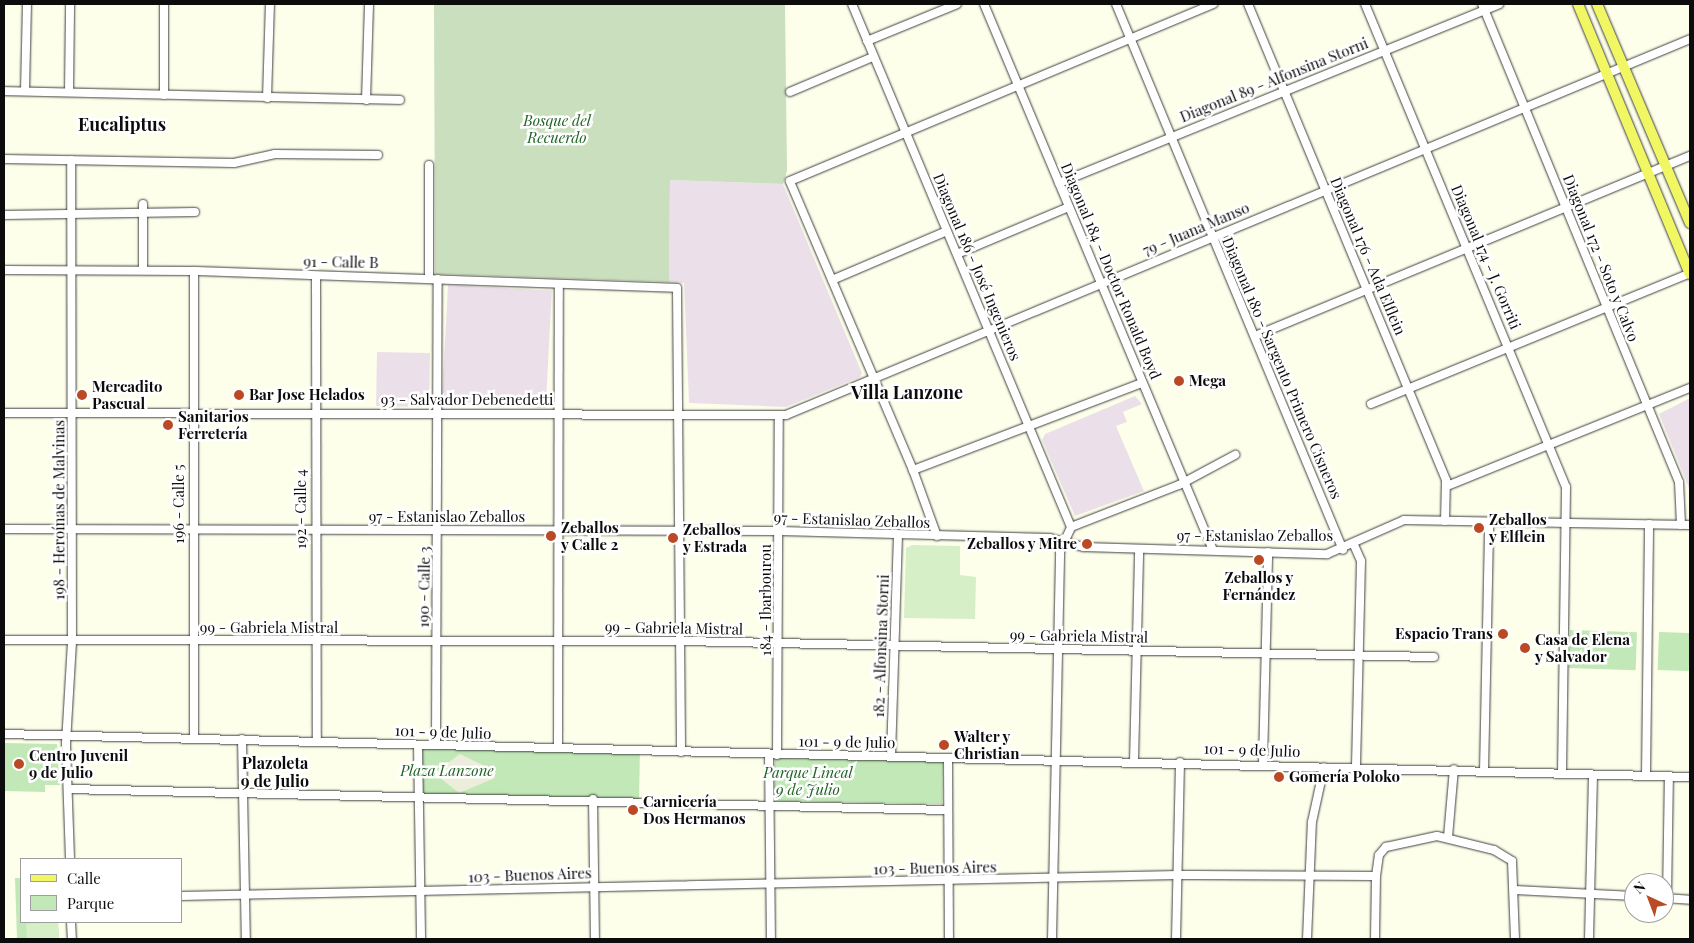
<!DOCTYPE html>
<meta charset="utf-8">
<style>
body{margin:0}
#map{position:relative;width:1694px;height:943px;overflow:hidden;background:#fdffeb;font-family:"Playfair Display",serif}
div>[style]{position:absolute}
.industrial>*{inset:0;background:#ebe0e9;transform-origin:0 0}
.green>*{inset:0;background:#c1e8b6;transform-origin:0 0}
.cemetery>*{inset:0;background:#cadfbe}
.pitch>*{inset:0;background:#d6efc7;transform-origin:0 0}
.plaza>*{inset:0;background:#ededdb}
.roads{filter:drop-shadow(0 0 1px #3f3f3f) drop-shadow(0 0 1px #3f3f3f)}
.minor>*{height:8px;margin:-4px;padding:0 4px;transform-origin:4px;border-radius:4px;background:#fff}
.major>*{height:10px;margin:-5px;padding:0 5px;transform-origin:5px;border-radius:5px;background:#f0f763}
.dots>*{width:14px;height:14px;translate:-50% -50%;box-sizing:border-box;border:2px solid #fff;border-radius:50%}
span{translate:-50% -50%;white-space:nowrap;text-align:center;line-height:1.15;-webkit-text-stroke:5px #fff;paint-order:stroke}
.street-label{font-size:15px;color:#0c0c0c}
.park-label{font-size:15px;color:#1e6223;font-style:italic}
.poi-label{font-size:15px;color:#0c0c0c;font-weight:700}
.left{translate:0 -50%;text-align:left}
.right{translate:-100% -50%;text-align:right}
.neighbourhood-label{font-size:16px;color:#0c0c0c;font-weight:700}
.quarter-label{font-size:18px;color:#0c0c0c;font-weight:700}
.frame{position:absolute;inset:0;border:5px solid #0c0c0c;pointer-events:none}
.legend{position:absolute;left:20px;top:858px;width:162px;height:65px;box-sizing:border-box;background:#fff;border:1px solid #9e9e9e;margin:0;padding:6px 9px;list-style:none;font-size:15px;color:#0c0c0c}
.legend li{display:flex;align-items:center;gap:10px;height:25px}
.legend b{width:25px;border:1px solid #9e9e9e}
.north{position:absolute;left:1624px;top:873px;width:50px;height:50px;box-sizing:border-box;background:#fff;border:1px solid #9e9e9e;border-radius:50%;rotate:317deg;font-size:14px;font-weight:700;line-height:20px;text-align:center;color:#0c0c0c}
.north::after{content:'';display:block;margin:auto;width:18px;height:22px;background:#ba4a26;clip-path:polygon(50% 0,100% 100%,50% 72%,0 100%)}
</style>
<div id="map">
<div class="industrial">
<div style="clip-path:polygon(670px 180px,783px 184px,862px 373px,860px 377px,786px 407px,689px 403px,684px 283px,669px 282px)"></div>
<div style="left:448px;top:285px;width:104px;height:118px;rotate:3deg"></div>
<div style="left:377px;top:352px;width:53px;height:54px;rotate:1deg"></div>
<div style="clip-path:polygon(1135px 396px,1142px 404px,1123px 412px,1127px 422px,1116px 426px,1144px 491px,1075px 516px,1042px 440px,1045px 434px)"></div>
<div style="clip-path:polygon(1690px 398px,1690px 517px,1689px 488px,1659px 414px)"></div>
</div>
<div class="green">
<div style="left:1570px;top:630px;width:67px;height:38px;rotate:2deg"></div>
<div style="left:1659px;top:632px;width:31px;height:38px;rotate:2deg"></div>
<div style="clip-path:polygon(4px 743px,57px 744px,60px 785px,45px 785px,45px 792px,4px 791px)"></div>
<div style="left:418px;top:745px;width:222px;height:51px;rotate:1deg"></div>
<div style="left:775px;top:758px;width:168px;height:43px;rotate:1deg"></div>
<div style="clip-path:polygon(15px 878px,21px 878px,21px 922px,58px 922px,59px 939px,17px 939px)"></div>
</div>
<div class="cemetery">
<div style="clip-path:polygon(434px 4px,785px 4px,787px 171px,783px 184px,670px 180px,669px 282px,435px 274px)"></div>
</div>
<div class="pitch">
<div style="clip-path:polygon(912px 545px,960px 546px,960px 575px,976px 577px,975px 619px,904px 618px,906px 548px)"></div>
<div style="left:58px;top:922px;width:17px;height:32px;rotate:87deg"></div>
</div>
<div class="plaza">
<div style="clip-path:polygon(460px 754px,495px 771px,495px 778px,459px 793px,434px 773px)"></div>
</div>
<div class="roads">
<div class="minor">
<div style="left:164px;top:4px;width:91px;rotate:90deg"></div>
<div style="left:852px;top:4px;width:567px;rotate:67.28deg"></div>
<div style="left:984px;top:4px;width:592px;rotate:67.25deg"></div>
<div style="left:1116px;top:4px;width:591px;rotate:67.42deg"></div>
<div style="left:1248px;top:4px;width:516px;rotate:67.41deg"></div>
<div style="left:1446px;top:480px;width:41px;rotate:91.4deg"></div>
<div style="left:1365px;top:4px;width:523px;rotate:67.41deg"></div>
<div style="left:1566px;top:487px;width:287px;rotate:90.8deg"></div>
<div style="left:1482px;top:4px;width:517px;rotate:67.6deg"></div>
<div style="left:1679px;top:482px;width:43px;rotate:87.3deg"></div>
<div style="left:867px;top:41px;width:97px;rotate:-22.3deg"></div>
<div style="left:4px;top:91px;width:396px;rotate:1.3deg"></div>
<div style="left:25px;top:91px;width:87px;rotate:-88.7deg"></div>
<div style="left:69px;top:92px;width:88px;rotate:-89.3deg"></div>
<div style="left:790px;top:92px;width:90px;rotate:-22.9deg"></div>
<div style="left:267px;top:98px;width:94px;rotate:-88.2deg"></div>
<div style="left:366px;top:100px;width:96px;rotate:-88.2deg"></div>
<div style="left:4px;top:159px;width:230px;rotate:1deg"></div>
<div style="left:234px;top:163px;width:42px;rotate:-12.4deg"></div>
<div style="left:275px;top:154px;width:103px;rotate:0.6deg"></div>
<div style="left:1059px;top:183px;width:475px;rotate:-22.1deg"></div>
<div style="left:143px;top:204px;width:66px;rotate:90deg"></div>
<div style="left:4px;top:215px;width:191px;rotate:-0.9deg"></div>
<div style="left:957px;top:254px;width:121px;rotate:-22.8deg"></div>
<div style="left:4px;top:270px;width:190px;rotate:0.3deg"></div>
<div style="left:194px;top:271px;width:483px;rotate:2deg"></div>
<div style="left:677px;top:288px;width:464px;rotate:89.5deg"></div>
<div style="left:194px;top:271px;width:467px;rotate:90deg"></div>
<div style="left:316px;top:276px;width:466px;rotate:89.9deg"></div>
<div style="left:429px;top:279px;width:114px;rotate:-90deg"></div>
<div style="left:832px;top:280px;width:125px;rotate:-23.1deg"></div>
<div style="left:1255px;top:336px;width:471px;rotate:-22.5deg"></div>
<div style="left:1371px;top:404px;width:345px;rotate:-22.3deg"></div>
<div style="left:4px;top:413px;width:782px;rotate:0.15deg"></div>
<div style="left:786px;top:415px;width:979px;rotate:-22.58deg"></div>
<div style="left:913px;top:470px;width:245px;rotate:-20.8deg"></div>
<div style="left:1447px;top:486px;width:262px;rotate:-22deg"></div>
<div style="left:1071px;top:527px;width:116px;rotate:-21.3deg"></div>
<div style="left:1179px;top:485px;width:64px;rotate:-28.2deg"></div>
<div style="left:4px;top:529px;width:776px;rotate:0.15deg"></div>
<div style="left:780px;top:531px;width:270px;rotate:1.5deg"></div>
<div style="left:1050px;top:538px;width:35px;rotate:15deg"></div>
<div style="left:1084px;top:547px;width:243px;rotate:1.7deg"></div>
<div style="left:1327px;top:554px;width:84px;rotate:-23.8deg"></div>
<div style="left:1404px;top:520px;width:286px;rotate:1deg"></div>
<div style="left:937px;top:536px;width:70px;rotate:-110deg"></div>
<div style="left:913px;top:470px;width:314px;rotate:-113.1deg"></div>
<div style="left:790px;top:181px;width:459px;rotate:-22.7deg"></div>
<div style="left:1354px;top:545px;width:17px;rotate:66deg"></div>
<div style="left:1361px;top:561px;width:206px;rotate:91.4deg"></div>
<div style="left:4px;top:640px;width:678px;rotate:0.08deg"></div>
<div style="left:682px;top:641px;width:752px;rotate:1.22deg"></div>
<div style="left:4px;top:734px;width:1687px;rotate:1.46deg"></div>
<div style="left:242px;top:739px;width:200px;rotate:88.9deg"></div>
<div style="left:418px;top:745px;width:194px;rotate:89.1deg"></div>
<div style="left:436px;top:745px;width:466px;rotate:-89.8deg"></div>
<div style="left:558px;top:748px;width:464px;rotate:-89.9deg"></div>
<div style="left:769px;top:754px;width:185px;rotate:89.4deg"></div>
<div style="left:777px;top:755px;width:339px;rotate:-89.7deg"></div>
<div style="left:891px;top:757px;width:220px;rotate:-88.2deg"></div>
<div style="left:948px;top:758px;width:181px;rotate:89.7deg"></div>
<div style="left:1134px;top:761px;width:212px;rotate:-88.6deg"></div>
<div style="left:1263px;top:763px;width:211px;rotate:-88.6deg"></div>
<div style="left:1484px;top:771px;width:249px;rotate:-88.8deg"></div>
<div style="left:1646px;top:775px;width:251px;rotate:-89.3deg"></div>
<div style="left:68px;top:789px;width:880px;rotate:1.37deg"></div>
<div style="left:593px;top:799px;width:140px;rotate:89.2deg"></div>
<div style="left:1448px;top:837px;width:68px;rotate:-85deg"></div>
<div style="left:70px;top:859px;width:116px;rotate:-92deg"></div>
<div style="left:66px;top:743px;width:102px;rotate:-86.6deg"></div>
<div style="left:72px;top:641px;width:481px;rotate:-90.1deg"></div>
<div style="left:1515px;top:890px;width:119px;rotate:2.9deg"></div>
<div style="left:181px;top:896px;width:997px;rotate:-1.21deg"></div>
<div style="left:1178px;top:875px;width:198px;rotate:0.3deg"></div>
<div style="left:1376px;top:876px;width:21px;rotate:-82deg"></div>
<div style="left:1379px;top:855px;width:11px;rotate:-49deg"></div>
<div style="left:1386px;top:847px;width:52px;rotate:-12.2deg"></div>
<div style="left:1437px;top:836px;width:59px;rotate:13.8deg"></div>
<div style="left:1494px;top:850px;width:21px;rotate:31deg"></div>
<div style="left:1512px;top:861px;width:78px;rotate:87.8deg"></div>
<div style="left:1664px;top:898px;width:26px;rotate:4deg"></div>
<div style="left:1667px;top:898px;width:122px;rotate:-89.1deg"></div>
<div style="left:71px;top:922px;width:17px;rotate:87deg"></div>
<div style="left:1052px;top:939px;width:388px;rotate:-88.8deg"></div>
<div style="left:1060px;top:551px;width:26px;rotate:-65deg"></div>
<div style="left:1176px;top:939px;width:177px;rotate:-88.7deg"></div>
<div style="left:1307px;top:939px;width:117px;rotate:-87.6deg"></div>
<div style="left:1312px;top:822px;width:56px;rotate:-77.7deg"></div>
<div style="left:1375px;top:939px;width:63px;rotate:-89.1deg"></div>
<div style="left:1589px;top:939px;width:164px;rotate:-88.6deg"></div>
</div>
<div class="major">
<div style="left:1578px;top:4px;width:292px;rotate:67.5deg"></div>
<div style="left:1597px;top:4px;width:238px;rotate:67deg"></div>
</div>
</div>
<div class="dots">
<div style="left:1179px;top:381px;background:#ba4a26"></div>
<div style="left:82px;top:395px;background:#ba4a26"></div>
<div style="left:239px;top:395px;background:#ba4a26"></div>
<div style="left:168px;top:425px;background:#ba4a26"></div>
<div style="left:1479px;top:528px;background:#ba4a26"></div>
<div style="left:551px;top:536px;background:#ba4a26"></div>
<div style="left:673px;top:538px;background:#ba4a26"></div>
<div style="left:1087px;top:544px;background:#ba4a26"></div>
<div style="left:1259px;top:560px;background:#ba4a26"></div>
<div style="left:1503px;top:634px;background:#ba4a26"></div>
<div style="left:1525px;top:648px;background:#ba4a26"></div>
<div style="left:944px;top:745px;background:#ba4a26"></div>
<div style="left:19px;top:764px;background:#ba4a26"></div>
<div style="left:1279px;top:777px;background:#ba4a26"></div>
<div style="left:633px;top:810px;background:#ba4a26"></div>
</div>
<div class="street-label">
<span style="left:1274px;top:80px;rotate:-22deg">Diagonal 89 - Alfonsina Storni</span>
<span style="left:1196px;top:229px;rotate:-23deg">79 - Juana Manso</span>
<span style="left:1368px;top:256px;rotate:67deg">Diagonal 176 - Ada Elflein</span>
<span style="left:1486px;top:257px;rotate:67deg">Diagonal 174 - J. Gorriti</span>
<span style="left:1601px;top:258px;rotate:68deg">Diagonal 172 - Soto y Calvo</span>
<span style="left:341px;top:262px;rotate:1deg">91 - Calle B</span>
<span style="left:977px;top:267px;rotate:67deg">Diagonal 186 - José Ingenieros</span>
<span style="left:1111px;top:271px;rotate:67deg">Diagonal 184 - Doctor Ronald Boyd</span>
<span style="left:1282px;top:368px;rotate:67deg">Diagonal 180 - Sargento Primero Cisneros</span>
<span style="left:467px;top:400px">93 - Salvador Debenedetti</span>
<span style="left:179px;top:504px;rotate:-90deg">196 - Calle 5</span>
<span style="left:301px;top:509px;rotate:-90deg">192 - Calle 4</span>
<span style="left:59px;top:510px;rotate:-90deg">198 - Heroínas de Malvinas</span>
<span style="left:447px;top:517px">97 - Estanislao Zeballos</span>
<span style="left:852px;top:520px;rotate:2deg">97 - Estanislao Zeballos</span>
<span style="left:1255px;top:536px">97 - Estanislao Zeballos</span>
<span style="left:424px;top:587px;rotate:-89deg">190 - Calle 3</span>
<span style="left:766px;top:600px;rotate:-90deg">184 - Ibarbourou</span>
<span style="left:269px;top:628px">99 - Gabriela Mistral</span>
<span style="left:674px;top:628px;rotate:1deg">99 - Gabriela Mistral</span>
<span style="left:1079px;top:636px;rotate:1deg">99 - Gabriela Mistral</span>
<span style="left:881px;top:646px;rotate:-88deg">182 - Alfonsina Storni</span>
<span style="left:443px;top:732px;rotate:2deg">101 - 9 de Julio</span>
<span style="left:847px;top:742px;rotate:1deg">101 - 9 de Julio</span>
<span style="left:1252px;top:750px;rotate:2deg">101 - 9 de Julio</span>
<span style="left:935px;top:868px;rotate:-1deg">103 - Buenos Aires</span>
<span style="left:530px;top:875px;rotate:-2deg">103 - Buenos Aires</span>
</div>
<div class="park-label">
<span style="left:557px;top:129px">Bosque del<br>Recuerdo</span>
<span style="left:447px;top:771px">Plaza Lanzone</span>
<span style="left:808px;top:781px">Parque Lineal<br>9 de Julio</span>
</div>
<div class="poi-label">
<span class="left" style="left:1189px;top:381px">Mega</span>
<span class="left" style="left:92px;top:395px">Mercadito<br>Pascual</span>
<span class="left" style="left:249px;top:395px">Bar Jose Helados</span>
<span class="left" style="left:178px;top:425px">Sanitarios<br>Ferretería</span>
<span class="left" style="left:1489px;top:528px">Zeballos<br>y Elflein</span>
<span class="left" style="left:561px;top:536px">Zeballos<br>y Calle 2</span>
<span class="left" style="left:683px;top:538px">Zeballos<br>y Estrada</span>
<span class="right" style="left:1077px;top:544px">Zeballos y Mitre</span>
<span style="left:1259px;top:586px">Zeballos y<br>Fernández</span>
<span class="right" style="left:1493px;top:634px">Espacio Trans</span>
<span class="left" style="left:1535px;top:648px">Casa de Elena<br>y Salvador</span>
<span class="left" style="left:954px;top:745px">Walter y<br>Christian</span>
<span class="left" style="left:29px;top:764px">Centro Juvenil<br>9 de Julio</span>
<span class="left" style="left:1289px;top:777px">Gomería Poloko</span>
<span class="left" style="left:643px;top:810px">Carnicería<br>Dos Hermanos</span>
</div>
<div class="neighbourhood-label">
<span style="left:275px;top:772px">Plazoleta<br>9 de Julio</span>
</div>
<div class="quarter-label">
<span style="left:122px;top:124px">Eucaliptus</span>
<span style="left:907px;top:392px">Villa Lanzone</span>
</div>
<div class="frame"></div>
<ul class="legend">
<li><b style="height:6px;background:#f0f763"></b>Calle</li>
<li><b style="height:14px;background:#c1e8b6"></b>Parque</li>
</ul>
<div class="north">N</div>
</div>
